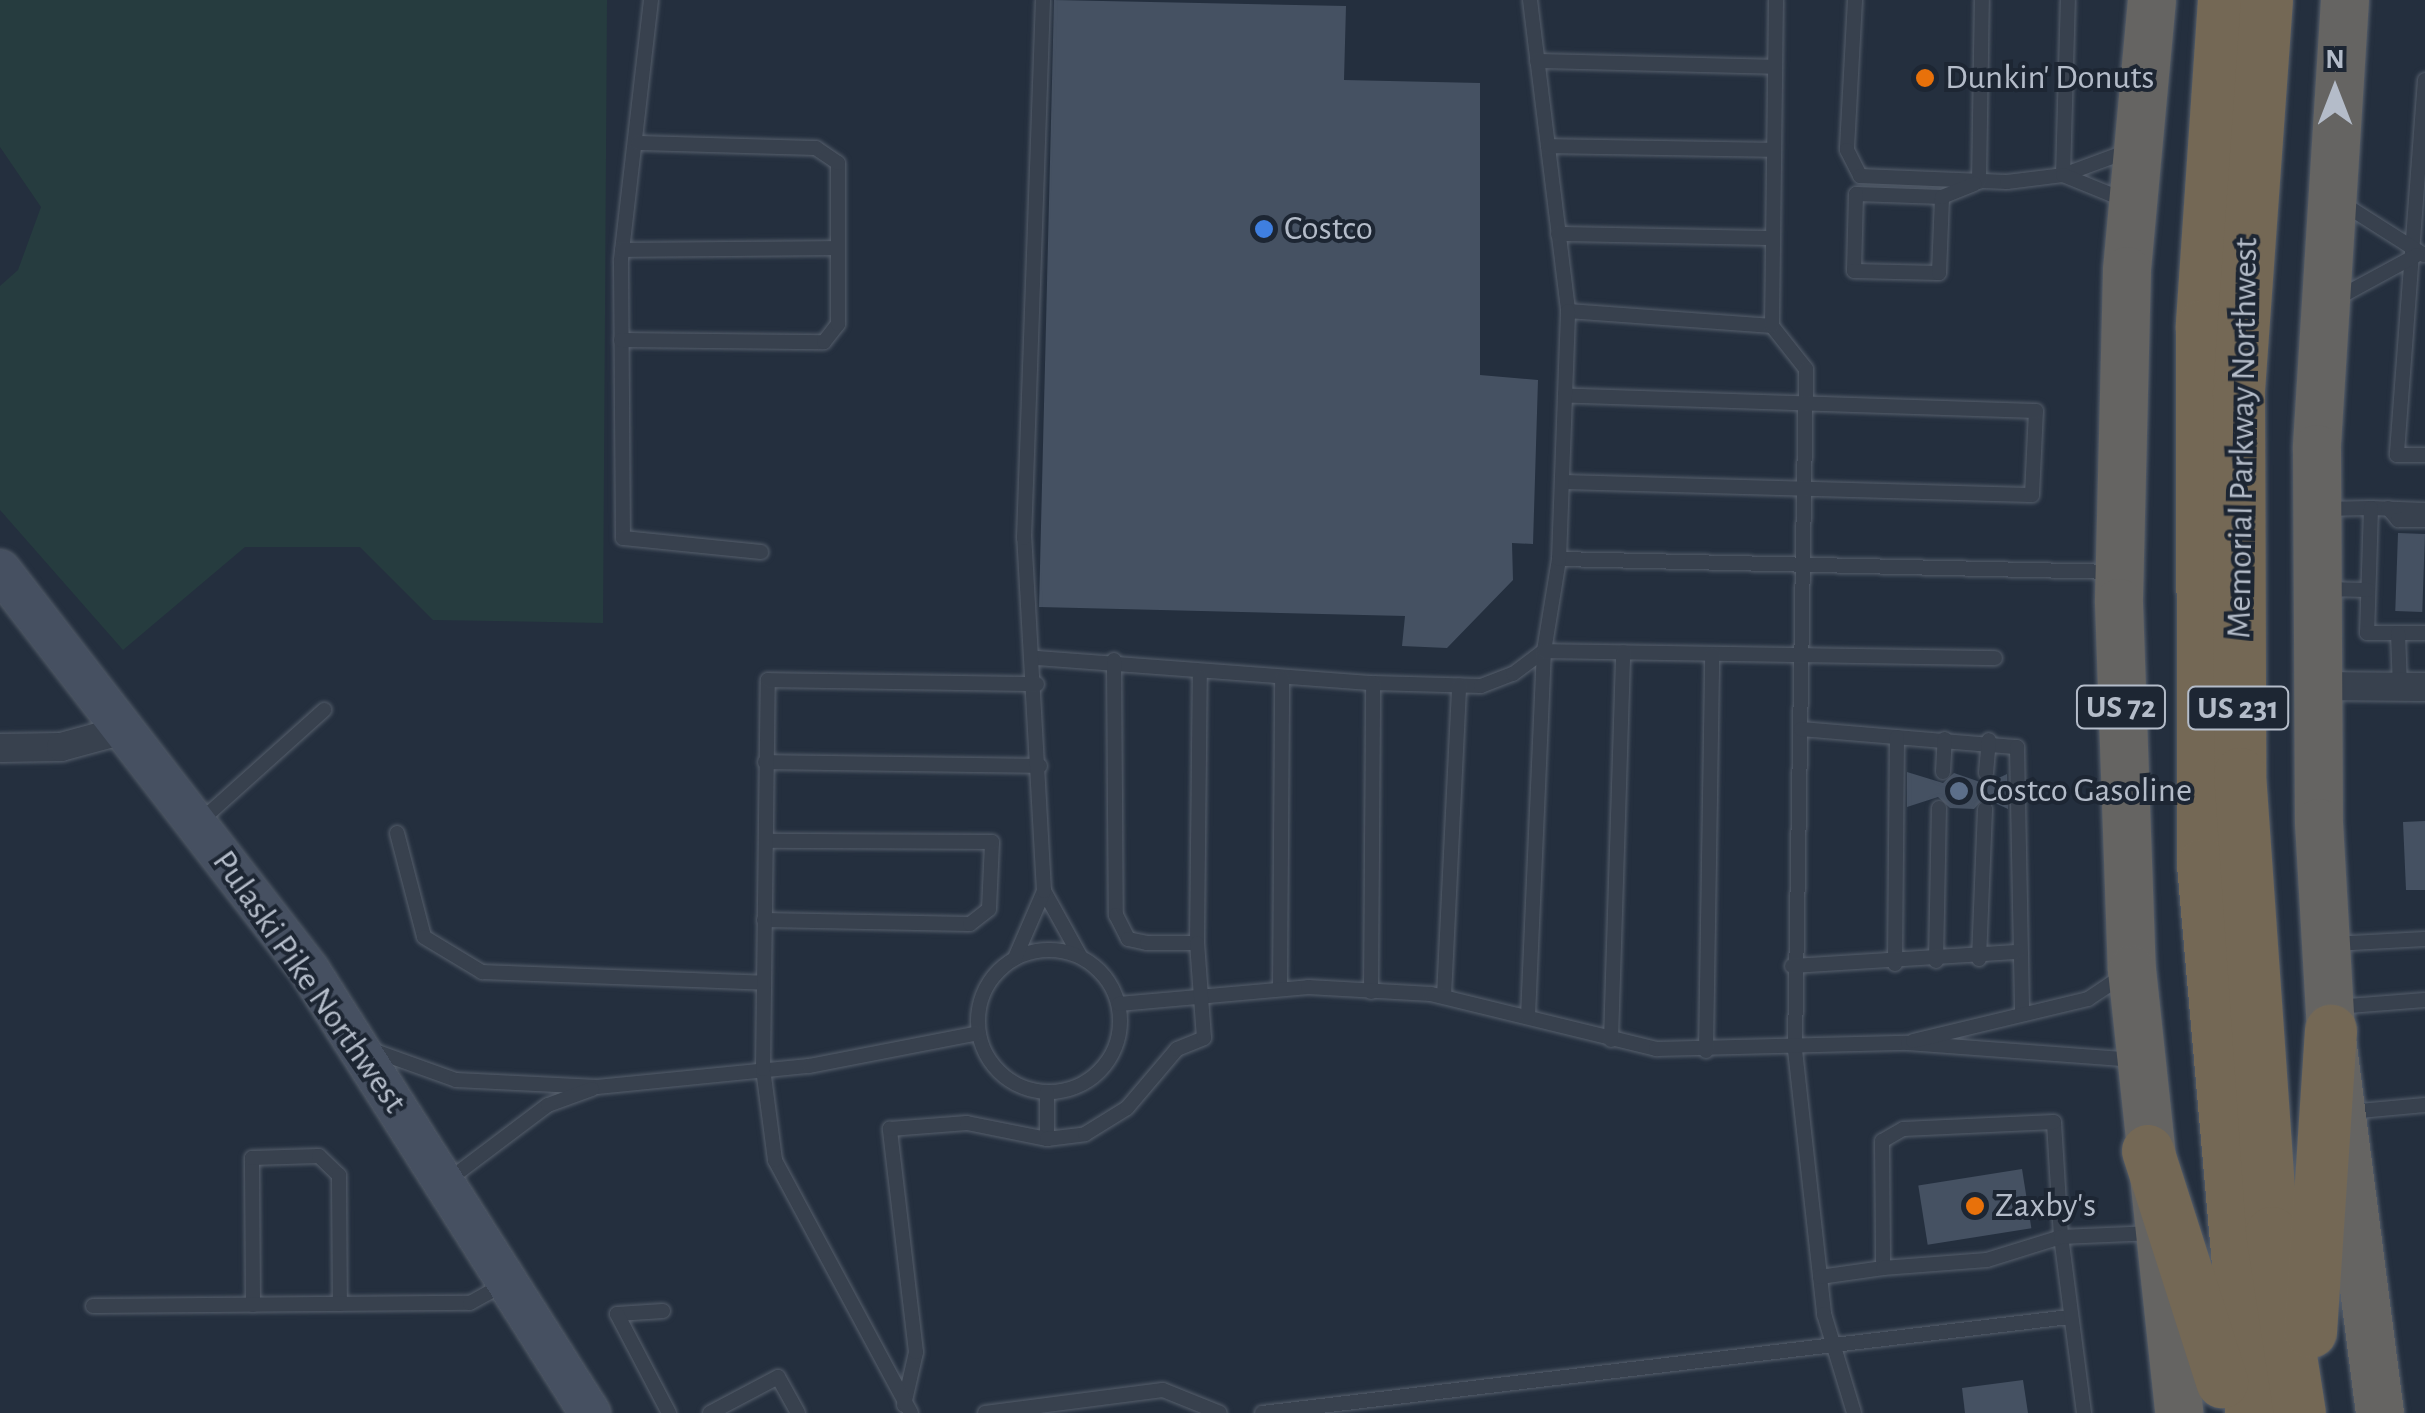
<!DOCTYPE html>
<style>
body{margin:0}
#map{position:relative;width:2425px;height:1413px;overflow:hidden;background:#242f3e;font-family:"Alegreya Sans",sans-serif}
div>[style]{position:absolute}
.green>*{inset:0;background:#263c3f}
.building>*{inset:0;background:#455162;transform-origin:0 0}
.roads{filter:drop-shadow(0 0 2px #565f6c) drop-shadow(0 0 2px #565f6c)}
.service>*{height:14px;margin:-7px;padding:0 7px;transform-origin:7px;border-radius:7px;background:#38414e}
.service>.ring{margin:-7px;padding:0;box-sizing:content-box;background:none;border:14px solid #38414e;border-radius:50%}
.minor>*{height:28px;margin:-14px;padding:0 14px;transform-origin:14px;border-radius:14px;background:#38414e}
.secondary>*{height:40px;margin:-20px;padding:0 20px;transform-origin:20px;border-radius:20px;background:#465061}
.trunk>*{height:48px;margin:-24px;padding:0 24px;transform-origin:24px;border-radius:24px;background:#656462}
.motorway>*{height:52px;margin:-26px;padding:0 26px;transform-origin:26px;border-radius:26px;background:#746855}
.dots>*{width:28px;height:28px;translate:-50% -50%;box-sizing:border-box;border:5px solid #1d2633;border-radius:50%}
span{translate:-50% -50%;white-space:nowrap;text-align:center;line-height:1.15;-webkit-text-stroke:8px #1d2633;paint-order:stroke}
.shield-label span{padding:2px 8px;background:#1d2633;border:2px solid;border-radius:8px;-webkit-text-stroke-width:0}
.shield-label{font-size:32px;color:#b4bcc9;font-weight:700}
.poi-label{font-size:35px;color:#b4bcc9}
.left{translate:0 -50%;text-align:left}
.street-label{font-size:35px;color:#b4bcc9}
.north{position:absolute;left:2285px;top:40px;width:100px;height:100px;-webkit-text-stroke:8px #1d2633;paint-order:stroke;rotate:0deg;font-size:28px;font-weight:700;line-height:40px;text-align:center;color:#b4bcc9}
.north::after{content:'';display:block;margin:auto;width:35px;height:45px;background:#b4bcc9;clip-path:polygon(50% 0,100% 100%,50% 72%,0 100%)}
</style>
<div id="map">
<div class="green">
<div style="clip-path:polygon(0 0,607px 0,603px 623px,433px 620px,360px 547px,245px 547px,123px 650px,0 510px,0 286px,18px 270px,41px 207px,0 147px)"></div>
</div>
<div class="building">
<div style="clip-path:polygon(1054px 0,1346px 6px,1344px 80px,1480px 83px,1480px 375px,1538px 380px,1533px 544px,1512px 543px,1513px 580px,1447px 648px,1402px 646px,1405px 616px,1039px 607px)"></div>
<div style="left:2398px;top:533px;width:27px;height:78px;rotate:2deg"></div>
<div style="clip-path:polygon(1907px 772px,1943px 783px,1954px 773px,1986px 784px,2007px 774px,2008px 809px,1984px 798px,1974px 809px,1950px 808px,1938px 797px,1907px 807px)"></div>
<div style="clip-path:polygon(2425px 821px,2425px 890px,2406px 890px,2403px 822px)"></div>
<div style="left:2022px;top:1169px;width:60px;height:105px;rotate:81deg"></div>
<div style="clip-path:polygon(2023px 1380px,2028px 1413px,1965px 1413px,1962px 1388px)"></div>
</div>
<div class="roads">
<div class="service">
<div style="left:651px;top:0;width:263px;rotate:96.6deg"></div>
<div style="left:621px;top:261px;width:277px;rotate:89.6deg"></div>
<div style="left:623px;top:538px;width:139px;rotate:5.8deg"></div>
<div style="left:1530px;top:0;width:313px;rotate:83deg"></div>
<div style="left:1568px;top:311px;width:205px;rotate:4.2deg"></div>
<div style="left:1772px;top:326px;width:55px;rotate:51.7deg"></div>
<div style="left:1806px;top:369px;width:681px;rotate:90.93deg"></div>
<div style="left:1795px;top:1050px;width:266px;rotate:83.7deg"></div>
<div style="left:1824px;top:1314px;width:103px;rotate:73.1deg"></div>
<div style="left:1855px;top:0;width:150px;rotate:93.1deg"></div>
<div style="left:1847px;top:150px;width:29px;rotate:63deg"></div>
<div style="left:1860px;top:176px;width:147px;rotate:2.3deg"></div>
<div style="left:2007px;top:182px;width:56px;rotate:-7.1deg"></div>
<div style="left:2063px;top:175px;width:72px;rotate:-20.2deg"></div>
<div style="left:1537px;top:61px;width:238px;rotate:1.4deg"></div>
<div style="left:2425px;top:80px;width:376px;rotate:94.3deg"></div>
<div style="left:2397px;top:455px;width:28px"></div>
<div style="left:1548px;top:146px;width:226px;rotate:1deg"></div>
<div style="left:2063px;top:175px;width:175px;rotate:-88.4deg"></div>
<div style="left:2063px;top:175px;width:69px;rotate:22.1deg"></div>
<div style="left:1979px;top:182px;width:182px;rotate:-89.1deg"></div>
<div style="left:1942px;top:197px;width:86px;rotate:-178deg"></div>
<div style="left:1856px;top:194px;width:77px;rotate:91.5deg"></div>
<div style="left:1854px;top:271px;width:85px;rotate:1.3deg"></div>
<div style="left:1939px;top:273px;width:76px;rotate:-87.7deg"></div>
<div style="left:1942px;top:197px;width:35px;rotate:-22deg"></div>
<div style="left:2342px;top:203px;width:97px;rotate:32.4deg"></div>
<div style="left:1558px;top:234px;width:215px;rotate:1.1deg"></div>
<div style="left:622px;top:250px;width:216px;rotate:-0.5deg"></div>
<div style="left:2334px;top:300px;width:94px;rotate:-28.5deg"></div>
<div style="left:1772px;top:326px;width:326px;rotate:-89.3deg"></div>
<div style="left:621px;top:340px;width:203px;rotate:0.6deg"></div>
<div style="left:824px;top:342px;width:23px;rotate:-52deg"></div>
<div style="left:838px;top:324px;width:161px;rotate:-90deg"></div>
<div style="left:838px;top:163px;width:27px;rotate:-146deg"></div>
<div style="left:816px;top:148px;width:178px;rotate:-178.4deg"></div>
<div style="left:1562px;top:482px;width:470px;rotate:1.6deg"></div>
<div style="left:2032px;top:495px;width:84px;rotate:-87.3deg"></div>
<div style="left:2036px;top:411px;width:471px;rotate:-178.1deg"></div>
<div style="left:2371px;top:508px;width:54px;rotate:2.1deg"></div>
<div style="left:2388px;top:508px;width:16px;rotate:50deg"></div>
<div style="left:2398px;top:520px;width:27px"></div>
<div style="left:2322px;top:509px;width:49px;rotate:-1.2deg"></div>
<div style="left:2371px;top:508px;width:125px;rotate:91.8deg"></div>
<div style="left:2367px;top:633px;width:58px"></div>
<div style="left:1559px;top:559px;width:555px;rotate:1.34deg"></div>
<div style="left:2322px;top:589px;width:46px;rotate:1.2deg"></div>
<div style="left:2398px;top:633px;width:54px;rotate:87.9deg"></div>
<div style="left:1037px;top:658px;width:337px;rotate:4.3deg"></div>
<div style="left:1373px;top:683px;width:108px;rotate:1.6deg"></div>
<div style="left:1481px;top:686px;width:34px;rotate:-21deg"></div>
<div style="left:1513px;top:674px;width:39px;rotate:-37deg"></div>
<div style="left:1544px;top:651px;width:93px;rotate:-80.7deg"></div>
<div style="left:1559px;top:559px;width:248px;rotate:-87.9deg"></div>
<div style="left:1114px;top:660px;width:255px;rotate:89.6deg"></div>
<div style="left:1116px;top:915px;width:27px;rotate:63deg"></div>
<div style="left:1128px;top:939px;width:19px;rotate:12deg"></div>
<div style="left:1147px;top:943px;width:50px"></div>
<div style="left:1197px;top:943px;width:266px;rotate:-89.4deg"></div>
<div style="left:1801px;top:729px;width:217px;rotate:4.8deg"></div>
<div style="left:2017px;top:747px;width:266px;rotate:88.9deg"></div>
<div style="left:765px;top:762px;width:275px;rotate:0.8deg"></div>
<div style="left:1943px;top:772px;width:33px;rotate:-87deg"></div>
<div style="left:1986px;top:773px;width:33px;rotate:-85deg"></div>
<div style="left:197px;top:824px;width:171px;rotate:-41.9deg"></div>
<div style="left:397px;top:833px;width:107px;rotate:75.4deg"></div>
<div style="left:424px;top:937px;width:68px;rotate:31.1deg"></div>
<div style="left:482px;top:972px;width:282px;rotate:2.2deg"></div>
<div style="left:1044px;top:891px;width:74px;rotate:61deg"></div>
<div style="left:764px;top:920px;width:206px;rotate:1.1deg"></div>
<div style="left:970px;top:924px;width:24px;rotate:-38deg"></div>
<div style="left:989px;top:909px;width:67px;rotate:-87.4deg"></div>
<div style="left:992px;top:842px;width:226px;rotate:-179.7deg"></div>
<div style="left:2333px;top:944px;width:92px;rotate:-3.1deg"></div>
<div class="ring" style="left:978px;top:950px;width:128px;height:128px"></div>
<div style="left:1015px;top:958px;width:73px;rotate:-66.6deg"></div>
<div style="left:1044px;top:891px;width:354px;rotate:-93.2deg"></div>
<div style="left:1024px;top:538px;width:538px;rotate:-87.98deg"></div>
<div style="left:1979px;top:959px;width:150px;rotate:-87.7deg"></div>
<div style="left:1936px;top:961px;width:153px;rotate:-88.9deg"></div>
<div style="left:1895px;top:964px;width:227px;rotate:-89.5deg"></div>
<div style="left:1792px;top:966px;width:225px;rotate:-3.6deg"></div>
<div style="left:1280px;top:988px;width:310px;rotate:-89.6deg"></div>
<div style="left:1371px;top:992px;width:309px;rotate:-89.6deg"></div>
<div style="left:1444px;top:996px;width:311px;rotate:-87.2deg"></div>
<div style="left:1119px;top:1004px;width:190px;rotate:-5.1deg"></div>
<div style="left:1308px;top:987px;width:123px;rotate:3.3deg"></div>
<div style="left:1431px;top:994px;width:232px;rotate:13.7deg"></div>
<div style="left:1656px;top:1049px;width:252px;rotate:-1.4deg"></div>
<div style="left:1908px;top:1043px;width:228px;rotate:4.3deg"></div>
<div style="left:2336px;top:1007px;width:89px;rotate:-4.5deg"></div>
<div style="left:1528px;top:1016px;width:365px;rotate:-87.5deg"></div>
<div style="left:1544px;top:651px;width:451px;rotate:0.9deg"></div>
<div style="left:1611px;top:1040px;width:388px;rotate:-88.2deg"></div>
<div style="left:1913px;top:1041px;width:180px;rotate:-13.5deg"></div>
<div style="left:2088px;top:999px;width:43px;rotate:-33.7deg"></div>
<div style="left:375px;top:1051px;width:86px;rotate:19.7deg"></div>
<div style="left:456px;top:1080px;width:141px;rotate:2.8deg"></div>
<div style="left:597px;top:1087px;width:213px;rotate:-5.7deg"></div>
<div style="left:809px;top:1066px;width:172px;rotate:-11deg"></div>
<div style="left:1706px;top:1051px;width:397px;rotate:-89.1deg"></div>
<div style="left:1047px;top:1092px;width:47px;rotate:90deg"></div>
<div style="left:2349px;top:1112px;width:76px;rotate:-5.3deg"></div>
<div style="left:447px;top:1181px;width:126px;rotate:-37deg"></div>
<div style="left:548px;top:1105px;width:47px;rotate:-20deg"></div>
<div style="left:1820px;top:1277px;width:64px;rotate:-8.1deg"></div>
<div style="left:253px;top:1305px;width:147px;rotate:-90.4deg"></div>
<div style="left:252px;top:1158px;width:67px;rotate:-1.7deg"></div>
<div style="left:319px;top:1156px;width:28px;rotate:44deg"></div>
<div style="left:339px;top:1175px;width:129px;rotate:89.6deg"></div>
<div style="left:93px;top:1306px;width:377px;rotate:-0.5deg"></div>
<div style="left:470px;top:1303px;width:39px;rotate:-29deg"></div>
<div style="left:663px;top:1311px;width:46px;rotate:176.3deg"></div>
<div style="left:617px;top:1314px;width:112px;rotate:62.3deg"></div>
<div style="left:904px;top:1405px;width:54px;rotate:-77.2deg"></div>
<div style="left:916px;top:1352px;width:225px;rotate:-96.7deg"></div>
<div style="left:890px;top:1129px;width:77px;rotate:-4.5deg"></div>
<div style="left:967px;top:1123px;width:82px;rotate:11.3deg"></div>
<div style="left:1047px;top:1139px;width:38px;rotate:-7deg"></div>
<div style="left:1085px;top:1134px;width:49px;rotate:-31.8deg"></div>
<div style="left:1127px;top:1108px;width:77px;rotate:-49.7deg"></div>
<div style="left:1177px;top:1049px;width:29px;rotate:-22deg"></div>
<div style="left:1204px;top:1038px;width:95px;rotate:-94.2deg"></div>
<div style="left:710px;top:1413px;width:77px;rotate:-27.9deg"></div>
<div style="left:778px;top:1377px;width:41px;rotate:60.9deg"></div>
<div style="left:911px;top:1413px;width:287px;rotate:-118.3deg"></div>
<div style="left:775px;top:1160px;width:92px;rotate:-97.5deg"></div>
<div style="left:763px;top:1069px;width:389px;rotate:-89.3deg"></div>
<div style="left:768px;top:680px;width:269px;rotate:0.9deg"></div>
<div style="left:985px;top:1413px;width:179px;rotate:-7.4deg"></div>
<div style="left:1163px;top:1390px;width:61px;rotate:22deg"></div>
<div style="left:1262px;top:1413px;width:814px;rotate:-6.78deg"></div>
<div style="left:2084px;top:1413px;width:177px;rotate:-97.4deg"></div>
<div style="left:2061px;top:1237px;width:115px;rotate:-93.5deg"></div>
<div style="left:2054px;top:1122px;width:151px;rotate:177.3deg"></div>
<div style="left:1903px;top:1129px;width:24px;rotate:150deg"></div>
<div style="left:1882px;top:1141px;width:127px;rotate:89.5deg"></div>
<div style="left:1883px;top:1268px;width:104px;rotate:-4.4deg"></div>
<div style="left:1987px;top:1260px;width:77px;rotate:-17.3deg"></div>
<div style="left:2061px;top:1237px;width:93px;rotate:-2.5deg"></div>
</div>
<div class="minor">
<div style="left:2316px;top:686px;width:109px;rotate:0.5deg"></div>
<div style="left:0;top:748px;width:61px;rotate:-0.9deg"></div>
<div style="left:61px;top:747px;width:65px;rotate:-15.1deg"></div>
</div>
<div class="secondary">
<div style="left:0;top:570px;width:505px;rotate:52.31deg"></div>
<div style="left:309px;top:970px;width:525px;rotate:57.61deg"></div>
</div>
<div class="trunk">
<div style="left:2152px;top:0;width:272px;rotate:95.3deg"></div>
<div style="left:2127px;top:271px;width:332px;rotate:91.4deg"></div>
<div style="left:2119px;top:603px;width:367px;rotate:88deg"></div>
<div style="left:2132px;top:970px;width:445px;rotate:83.9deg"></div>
<div style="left:2345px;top:0;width:450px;rotate:93.6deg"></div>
<div style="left:2317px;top:449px;width:374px;rotate:89.7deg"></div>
<div style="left:2319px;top:823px;width:208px;rotate:86.7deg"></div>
<div style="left:2331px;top:1031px;width:385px;rotate:82.7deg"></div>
</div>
<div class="motorway">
<div style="left:2224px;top:0;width:327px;rotate:93.9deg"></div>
<div style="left:2202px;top:326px;width:539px;rotate:89.89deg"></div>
<div style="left:2203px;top:865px;width:550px;rotate:84.99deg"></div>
<div style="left:2267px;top:0;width:395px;rotate:94.1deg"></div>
<div style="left:2239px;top:394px;width:380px;rotate:89.8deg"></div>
<div style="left:2240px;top:774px;width:460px;rotate:86deg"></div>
<div style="left:2272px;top:1233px;width:182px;rotate:81.2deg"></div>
<div style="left:2148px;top:1151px;width:243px;rotate:72.2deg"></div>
<div style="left:2311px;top:1332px;width:302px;rotate:-86.2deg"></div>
</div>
</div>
<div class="dots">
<div style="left:1925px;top:78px;background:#e8710a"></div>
<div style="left:1264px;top:229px;background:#3f7fe0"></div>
<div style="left:1959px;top:791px;background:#5c6f8a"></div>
<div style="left:1975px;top:1206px;background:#e8710a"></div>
</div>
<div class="shield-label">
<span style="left:2121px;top:707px">US 72</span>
<span style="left:2238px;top:708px">US 231</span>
</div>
<div class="poi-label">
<span class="left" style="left:1945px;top:78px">Dunkin' Donuts</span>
<span class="left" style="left:1284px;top:229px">Costco</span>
<span class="left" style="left:1979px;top:791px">Costco Gasoline</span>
<span class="left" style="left:1995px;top:1206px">Zaxby's</span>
</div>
<div class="street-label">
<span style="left:2243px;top:438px;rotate:-89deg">Memorial Parkway Northwest</span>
<span style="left:309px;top:982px;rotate:55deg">Pulaski Pike Northwest</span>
</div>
<div class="north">N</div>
</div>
